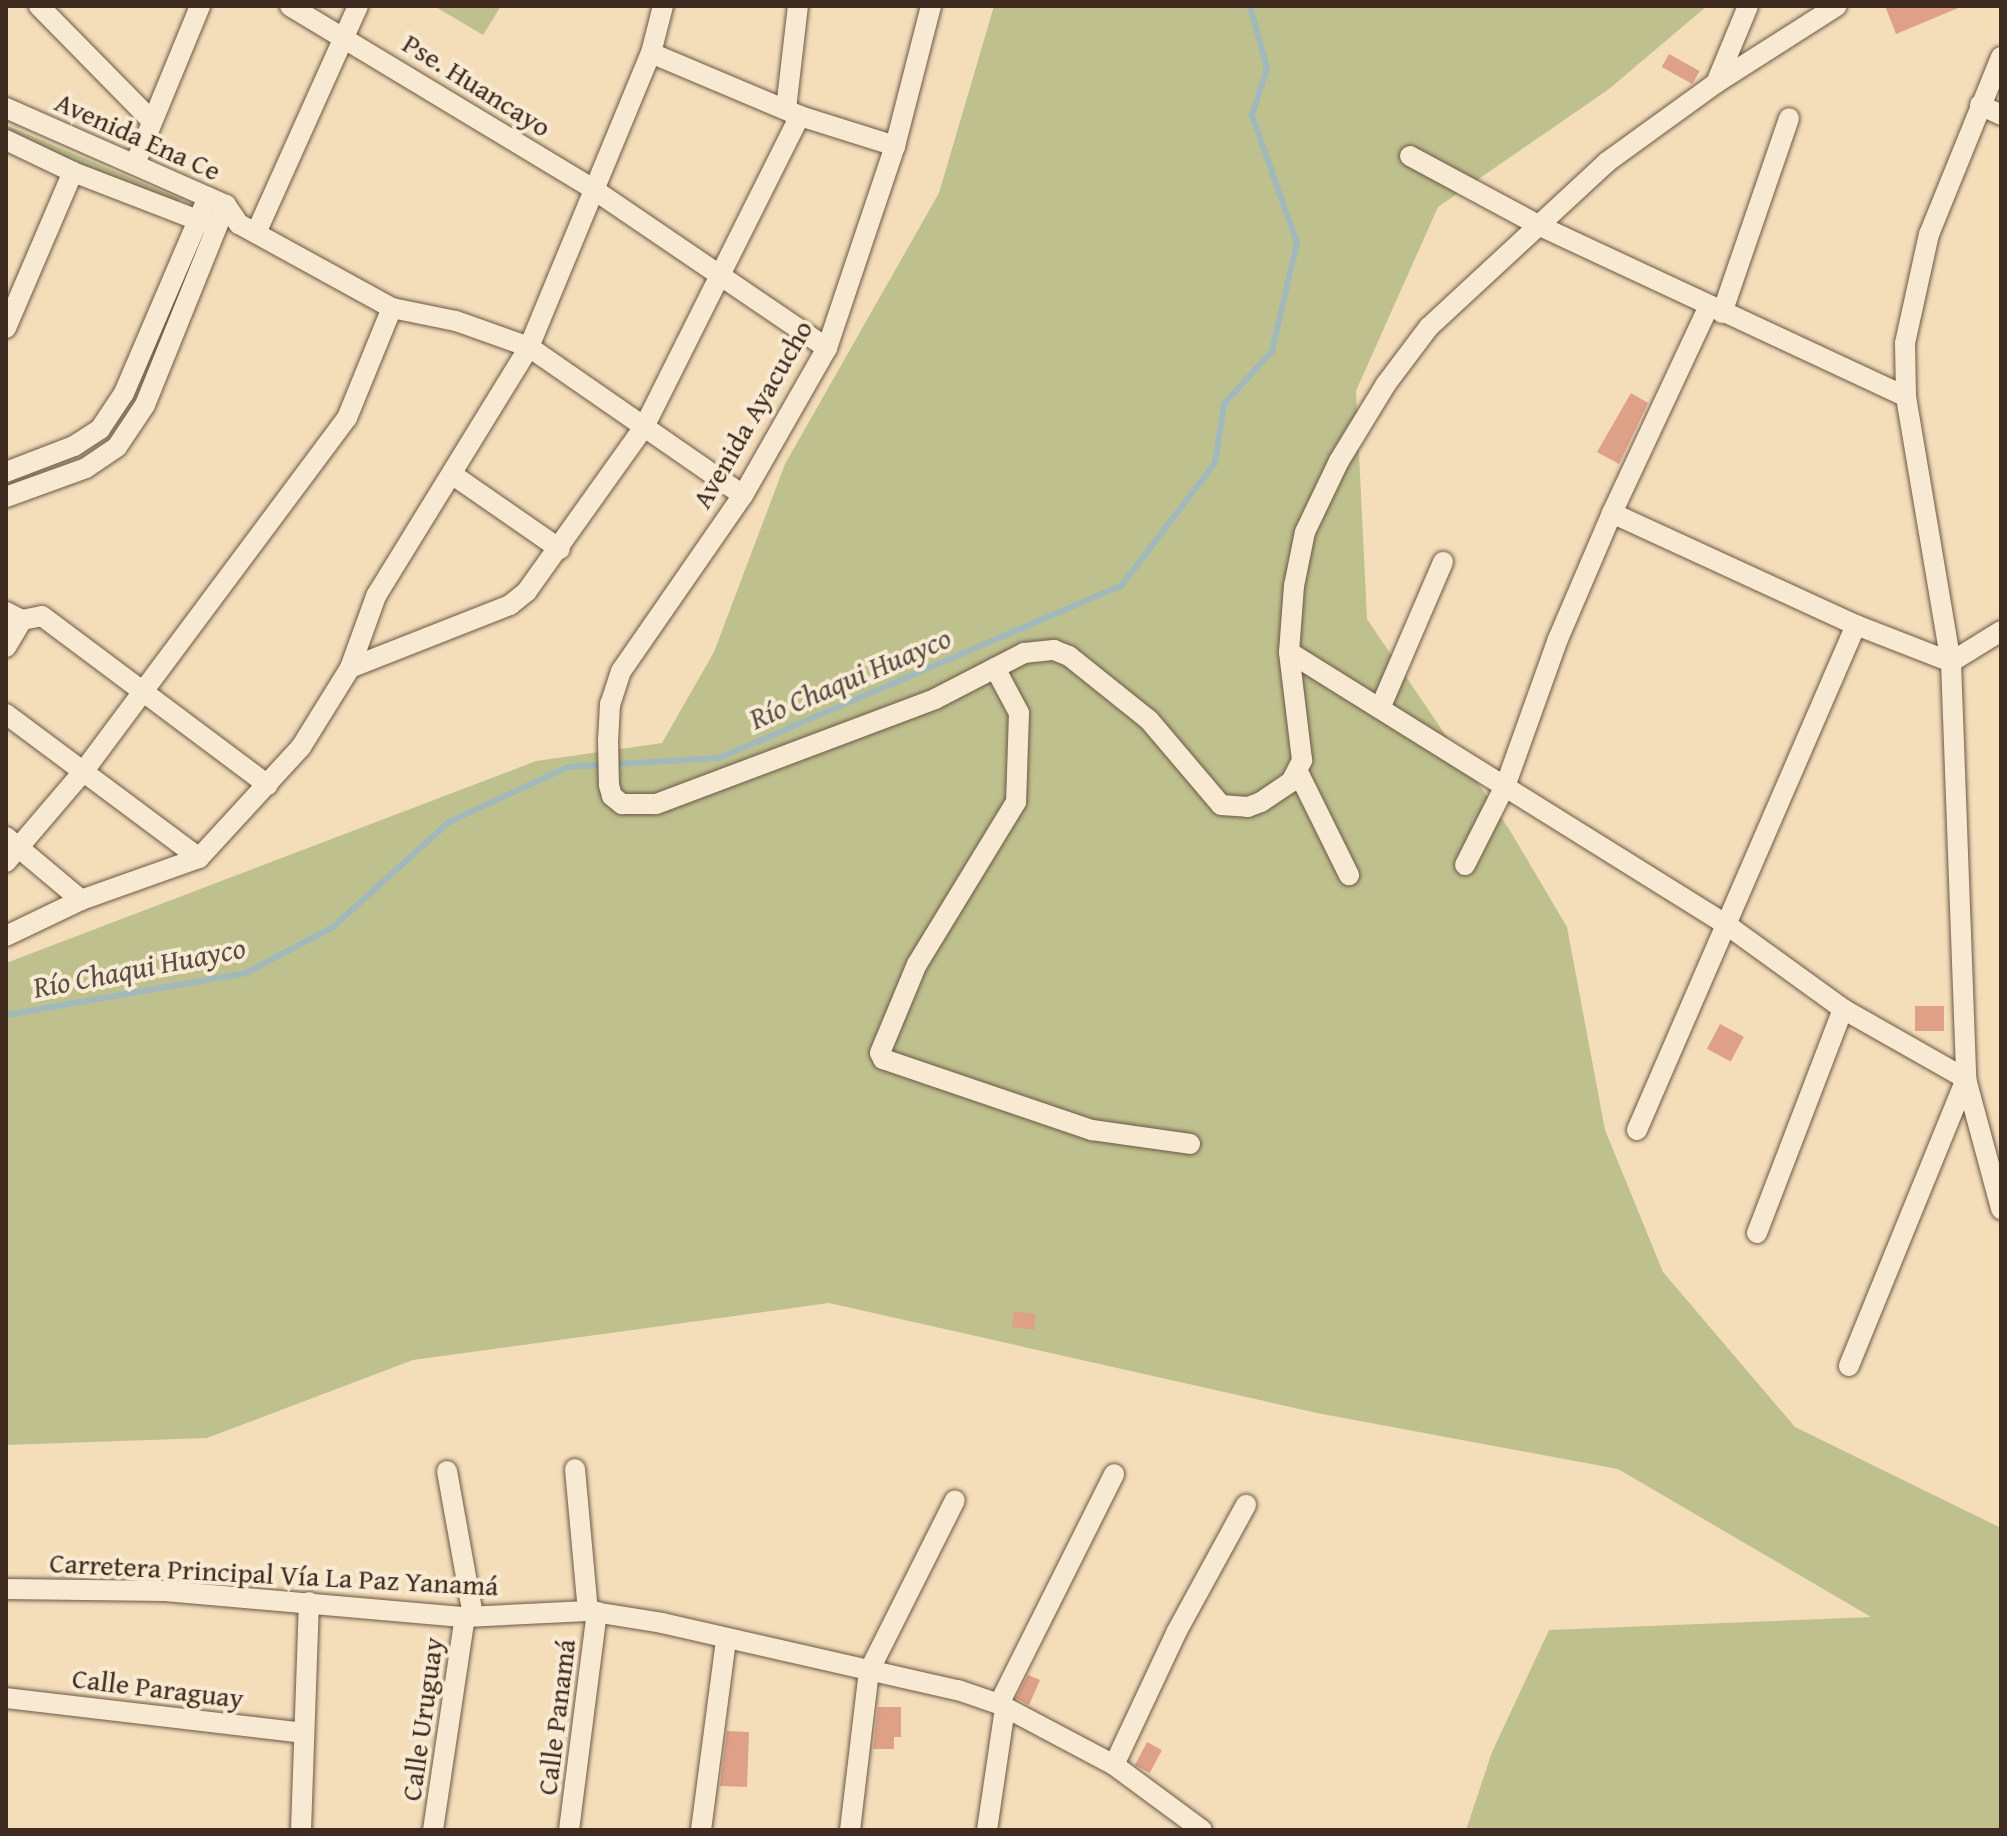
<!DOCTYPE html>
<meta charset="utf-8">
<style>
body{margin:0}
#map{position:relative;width:2007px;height:1836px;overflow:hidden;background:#f4deba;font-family:"Gentium Book Plus",serif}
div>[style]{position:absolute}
.green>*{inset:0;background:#bec18e;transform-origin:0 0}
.stream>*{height:6px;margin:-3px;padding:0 3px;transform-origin:3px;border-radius:3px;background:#a1b9bb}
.building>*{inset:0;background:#dfa088;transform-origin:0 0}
.roads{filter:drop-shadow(0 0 2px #6c5746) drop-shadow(0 0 2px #6c5746)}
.minor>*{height:20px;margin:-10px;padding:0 10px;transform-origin:10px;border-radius:10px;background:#f8ead2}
span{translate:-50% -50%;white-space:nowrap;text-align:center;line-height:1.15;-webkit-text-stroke:8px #f8ead2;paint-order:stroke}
.street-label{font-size:28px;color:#3f2a1f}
.water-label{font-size:30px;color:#584e46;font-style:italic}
.frame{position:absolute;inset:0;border:8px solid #3f2a1f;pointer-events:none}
</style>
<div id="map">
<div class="green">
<div style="clip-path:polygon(434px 6px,501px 6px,483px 35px)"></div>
<div style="clip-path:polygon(994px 6px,1707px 6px,1609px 89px,1438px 207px,1356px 391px,1367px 619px,1509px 829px,1567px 927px,1605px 1130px,1663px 1272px,1795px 1427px,2001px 1528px,2001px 1830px,1466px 1830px,1492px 1752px,1549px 1630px,1871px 1617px,1618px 1469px,1317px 1413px,829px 1303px,413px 1360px,207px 1438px,6px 1445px,6px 963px,536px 761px,662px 743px,714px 652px,785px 464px,939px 193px)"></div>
<div style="left:6px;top:125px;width:189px;height:7px;rotate:23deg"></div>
</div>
<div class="stream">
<div style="left:6px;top:1015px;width:244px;rotate:-9.9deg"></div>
<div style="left:246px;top:973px;width:98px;rotate:-27.9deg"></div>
<div style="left:333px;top:927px;width:156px;rotate:-42.2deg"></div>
<div style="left:449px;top:822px;width:131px;rotate:-24.8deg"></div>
<div style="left:568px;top:767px;width:151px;rotate:-3.4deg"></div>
<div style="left:719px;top:758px;width:437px;rotate:-23.2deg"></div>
<div style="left:1121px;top:586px;width:155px;rotate:-52.6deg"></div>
<div style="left:1215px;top:463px;width:60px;rotate:-81.3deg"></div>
<div style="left:1224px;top:404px;width:72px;rotate:-47.8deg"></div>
<div style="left:1272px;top:351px;width:111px;rotate:-77deg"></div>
<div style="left:1297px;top:243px;width:136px;rotate:-109.4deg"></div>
<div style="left:1252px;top:115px;width:49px;rotate:-72.3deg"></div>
<div style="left:1267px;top:68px;width:64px;rotate:-105.3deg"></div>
</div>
<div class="building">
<div style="clip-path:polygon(1885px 6px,1963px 6px,1896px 34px)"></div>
<div style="left:1669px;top:54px;width:35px;height:15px;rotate:29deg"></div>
<div style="clip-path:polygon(1631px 393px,1648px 403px,1619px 464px,1597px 452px)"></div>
<div style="left:1915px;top:1006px;width:29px;height:25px"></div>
<div style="left:1720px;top:1024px;width:27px;height:28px;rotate:28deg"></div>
<div style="left:1014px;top:1311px;width:22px;height:16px;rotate:8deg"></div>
<div style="clip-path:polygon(1028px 1675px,1040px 1680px,1029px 1705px,1016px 1698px)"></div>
<div style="clip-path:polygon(878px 1707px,901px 1707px,901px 1737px,894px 1737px,894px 1749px,873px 1749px)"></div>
<div style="clip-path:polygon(727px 1731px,749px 1732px,747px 1787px,720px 1786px)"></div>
<div style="left:1147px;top:1742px;width:17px;height:26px;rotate:28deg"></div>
</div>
<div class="roads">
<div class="minor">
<div style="left:39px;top:6px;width:160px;rotate:45.5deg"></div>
<div style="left:290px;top:6px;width:354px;rotate:31.1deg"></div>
<div style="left:593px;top:189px;width:283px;rotate:34.2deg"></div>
<div style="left:931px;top:6px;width:145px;rotate:104.4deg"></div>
<div style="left:895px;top:146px;width:213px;rotate:108.6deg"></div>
<div style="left:827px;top:348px;width:169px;rotate:119.7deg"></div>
<div style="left:743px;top:495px;width:214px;rotate:124.7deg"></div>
<div style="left:621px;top:671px;width:35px;rotate:108deg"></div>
<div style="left:610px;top:704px;width:35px;rotate:93deg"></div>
<div style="left:608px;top:739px;width:46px;rotate:88.8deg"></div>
<div style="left:609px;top:785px;width:11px;rotate:75deg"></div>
<div style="left:612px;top:796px;width:13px;rotate:39deg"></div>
<div style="left:622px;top:804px;width:34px"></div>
<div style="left:656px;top:804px;width:298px;rotate:-20.6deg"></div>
<div style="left:935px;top:699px;width:100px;rotate:-27.3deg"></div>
<div style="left:1024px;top:653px;width:30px;rotate:-6deg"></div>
<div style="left:1054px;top:650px;width:16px;rotate:22deg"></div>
<div style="left:1069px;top:656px;width:102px;rotate:38.7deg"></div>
<div style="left:1149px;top:720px;width:111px;rotate:49.7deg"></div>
<div style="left:1221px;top:805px;width:27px;rotate:4deg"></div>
<div style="left:1248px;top:807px;width:14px;rotate:-21deg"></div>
<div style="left:1261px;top:802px;width:36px;rotate:-34deg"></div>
<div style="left:1291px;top:782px;width:25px;rotate:-63deg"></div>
<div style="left:1302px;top:760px;width:109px;rotate:-96.9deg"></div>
<div style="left:1289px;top:652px;width:66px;rotate:-85.7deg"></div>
<div style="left:1294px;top:586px;width:55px;rotate:-78.5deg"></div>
<div style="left:1305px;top:532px;width:79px;rotate:-64.4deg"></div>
<div style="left:1339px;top:461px;width:90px;rotate:-58.6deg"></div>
<div style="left:1386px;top:384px;width:71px;rotate:-53deg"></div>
<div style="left:1429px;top:327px;width:243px;rotate:-42.8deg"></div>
<div style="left:1607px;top:162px;width:135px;rotate:-35.9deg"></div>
<div style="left:1716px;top:83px;width:143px;rotate:-32.5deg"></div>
<div style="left:651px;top:53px;width:162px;rotate:22.9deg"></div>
<div style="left:800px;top:116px;width:100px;rotate:17.5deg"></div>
<div style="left:2001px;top:57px;width:191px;rotate:112.1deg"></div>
<div style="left:1929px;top:234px;width:112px;rotate:102.4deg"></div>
<div style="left:1905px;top:343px;width:54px;rotate:88.9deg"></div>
<div style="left:1906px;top:397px;width:269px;rotate:80.4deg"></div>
<div style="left:1951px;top:662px;width:417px;rotate:87.9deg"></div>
<div style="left:1966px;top:1079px;width:135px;rotate:74.9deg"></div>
<div style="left:1716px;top:83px;width:83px;rotate:-67.4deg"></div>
<div style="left:1980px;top:105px;width:23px;rotate:25deg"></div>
<div style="left:6px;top:108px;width:240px;rotate:23.8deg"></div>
<div style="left:226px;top:205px;width:23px;rotate:56deg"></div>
<div style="left:239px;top:224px;width:175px;rotate:28.8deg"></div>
<div style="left:392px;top:308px;width:65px;rotate:11.5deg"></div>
<div style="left:456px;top:321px;width:77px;rotate:19.6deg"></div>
<div style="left:529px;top:347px;width:260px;rotate:34.7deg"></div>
<div style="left:786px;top:109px;width:104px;rotate:-83.4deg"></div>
<div style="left:6px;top:140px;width:74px;rotate:25.5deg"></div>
<div style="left:73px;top:172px;width:145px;rotate:21.1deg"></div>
<div style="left:1410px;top:156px;width:148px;rotate:28.3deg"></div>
<div style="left:1540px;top:226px;width:404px;rotate:25deg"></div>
<div style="left:135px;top:164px;width:171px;rotate:-67.6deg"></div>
<div style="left:256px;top:233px;width:249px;rotate:-65.8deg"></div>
<div style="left:1722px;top:313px;width:206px;rotate:-71deg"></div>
<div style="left:6px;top:328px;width:170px;rotate:-66.8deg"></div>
<div style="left:6px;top:472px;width:73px;rotate:-20.9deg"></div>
<div style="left:74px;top:446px;width:31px;rotate:-33deg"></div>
<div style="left:100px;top:429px;width:43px;rotate:-56.3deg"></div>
<div style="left:124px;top:393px;width:213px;rotate:-66.8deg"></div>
<div style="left:453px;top:475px;width:130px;rotate:34.7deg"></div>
<div style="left:6px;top:497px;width:85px;rotate:-19.9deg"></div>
<div style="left:86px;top:468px;width:37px;rotate:-34deg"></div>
<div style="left:117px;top:447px;width:50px;rotate:-56.3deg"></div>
<div style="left:145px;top:405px;width:216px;rotate:-68deg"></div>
<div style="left:1612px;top:513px;width:268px;rotate:24.7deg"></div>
<div style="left:1856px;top:625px;width:102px;rotate:21.3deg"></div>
<div style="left:1951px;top:662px;width:59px;rotate:-31.8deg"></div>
<div style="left:6px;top:612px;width:18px;rotate:27deg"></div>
<div style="left:22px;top:620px;width:20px;rotate:-11deg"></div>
<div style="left:42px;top:616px;width:282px;rotate:36.8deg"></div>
<div style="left:6px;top:647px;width:31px;rotate:-59deg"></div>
<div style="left:1289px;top:652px;width:516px;rotate:31.93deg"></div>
<div style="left:1727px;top:925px;width:143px;rotate:35.9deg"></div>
<div style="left:1843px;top:1009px;width:142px;rotate:29.6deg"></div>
<div style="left:1966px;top:1079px;width:310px;rotate:112.2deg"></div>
<div style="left:350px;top:668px;width:77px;rotate:-70.1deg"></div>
<div style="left:376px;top:596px;width:292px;rotate:-58.4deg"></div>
<div style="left:529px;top:347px;width:318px;rotate:-67.5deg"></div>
<div style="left:651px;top:53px;width:49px;rotate:-75.7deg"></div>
<div style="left:995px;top:668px;width:51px;rotate:61.9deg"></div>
<div style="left:1019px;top:713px;width:89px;rotate:91.9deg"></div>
<div style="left:1016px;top:802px;width:190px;rotate:121.4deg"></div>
<div style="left:917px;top:964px;width:96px;rotate:112.6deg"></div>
<div style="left:880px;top:1053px;width:7px;rotate:63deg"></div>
<div style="left:883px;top:1059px;width:221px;rotate:18.8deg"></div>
<div style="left:1092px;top:1130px;width:99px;rotate:8.1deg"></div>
<div style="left:1381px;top:706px;width:157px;rotate:-66.7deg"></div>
<div style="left:6px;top:714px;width:241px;rotate:36.7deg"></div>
<div style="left:1299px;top:774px;width:113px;rotate:63.7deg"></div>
<div style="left:6px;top:837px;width:98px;rotate:40deg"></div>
<div style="left:6px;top:862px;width:118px;rotate:-49.5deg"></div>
<div style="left:83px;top:772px;width:442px;rotate:-53.3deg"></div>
<div style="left:347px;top:418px;width:119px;rotate:-67.8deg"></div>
<div style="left:1465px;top:865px;width:91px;rotate:-63.2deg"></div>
<div style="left:1506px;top:784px;width:154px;rotate:-70.3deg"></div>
<div style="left:1558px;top:639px;width:137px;rotate:-66.8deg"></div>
<div style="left:1612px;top:513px;width:229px;rotate:-64.9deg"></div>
<div style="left:6px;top:936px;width:83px;rotate:-25.6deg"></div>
<div style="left:81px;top:900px;width:125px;rotate:-19.6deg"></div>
<div style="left:199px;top:858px;width:151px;rotate:-47.4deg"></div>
<div style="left:301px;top:747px;width:93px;rotate:-58.2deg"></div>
<div style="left:350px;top:668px;width:172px;rotate:-21.5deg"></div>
<div style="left:510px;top:605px;width:22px;rotate:-39deg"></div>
<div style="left:527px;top:591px;width:201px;rotate:-54.5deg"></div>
<div style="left:644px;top:427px;width:348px;rotate:-63.4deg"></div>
<div style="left:1637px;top:1130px;width:550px;rotate:-66.56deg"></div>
<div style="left:1757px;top:1233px;width:240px;rotate:-69deg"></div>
<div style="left:575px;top:1469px;width:143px;rotate:84.8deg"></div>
<div style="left:447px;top:1471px;width:147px;rotate:79.8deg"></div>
<div style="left:6px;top:1589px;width:159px;rotate:0.7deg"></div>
<div style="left:165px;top:1591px;width:301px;rotate:5deg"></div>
<div style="left:465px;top:1617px;width:123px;rotate:-2.8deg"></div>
<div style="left:588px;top:1611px;width:75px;rotate:9.2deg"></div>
<div style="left:662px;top:1623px;width:303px;rotate:12.8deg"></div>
<div style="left:958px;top:1690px;width:43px;rotate:18.9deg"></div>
<div style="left:999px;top:1704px;width:130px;rotate:27.9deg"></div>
<div style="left:1114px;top:1765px;width:109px;rotate:36.5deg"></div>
<div style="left:6px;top:1698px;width:299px;rotate:6.7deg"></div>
<div style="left:999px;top:1704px;width:257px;rotate:-63.4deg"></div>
<div style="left:1114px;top:1765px;width:148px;rotate:-64.8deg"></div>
<div style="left:1177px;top:1631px;width:144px;rotate:-61.3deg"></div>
<div style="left:301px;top:1830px;width:228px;rotate:-88deg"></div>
<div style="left:433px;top:1830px;width:215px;rotate:-81.5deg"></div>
<div style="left:569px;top:1830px;width:220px;rotate:-82.7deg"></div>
<div style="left:701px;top:1830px;width:192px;rotate:-82.5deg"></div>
<div style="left:850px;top:1830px;width:160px;rotate:-83.2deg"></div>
<div style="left:869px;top:1671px;width:191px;rotate:-63.3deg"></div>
<div style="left:987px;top:1830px;width:123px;rotate:-81.6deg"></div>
</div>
</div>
<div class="street-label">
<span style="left:477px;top:85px;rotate:32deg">Pse. Huancayo</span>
<span style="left:138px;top:136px;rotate:24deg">Avenida Ena Ce</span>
<span style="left:752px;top:414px;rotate:-60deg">Avenida Ayacucho</span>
<span style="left:274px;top:1574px;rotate:3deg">Carretera Principal Vía La Paz Yanamá</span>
<span style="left:158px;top:1688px;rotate:7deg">Calle Paraguay</span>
<span style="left:556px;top:1717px;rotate:-83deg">Calle Panamá</span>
<span style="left:422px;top:1719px;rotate:-82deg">Calle Uruguay</span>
</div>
<div class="water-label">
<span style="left:850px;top:678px;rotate:-23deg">Río Chaqui Huayco</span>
<span style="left:139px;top:967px;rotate:-11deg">Río Chaqui Huayco</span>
</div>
<div class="frame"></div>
</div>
